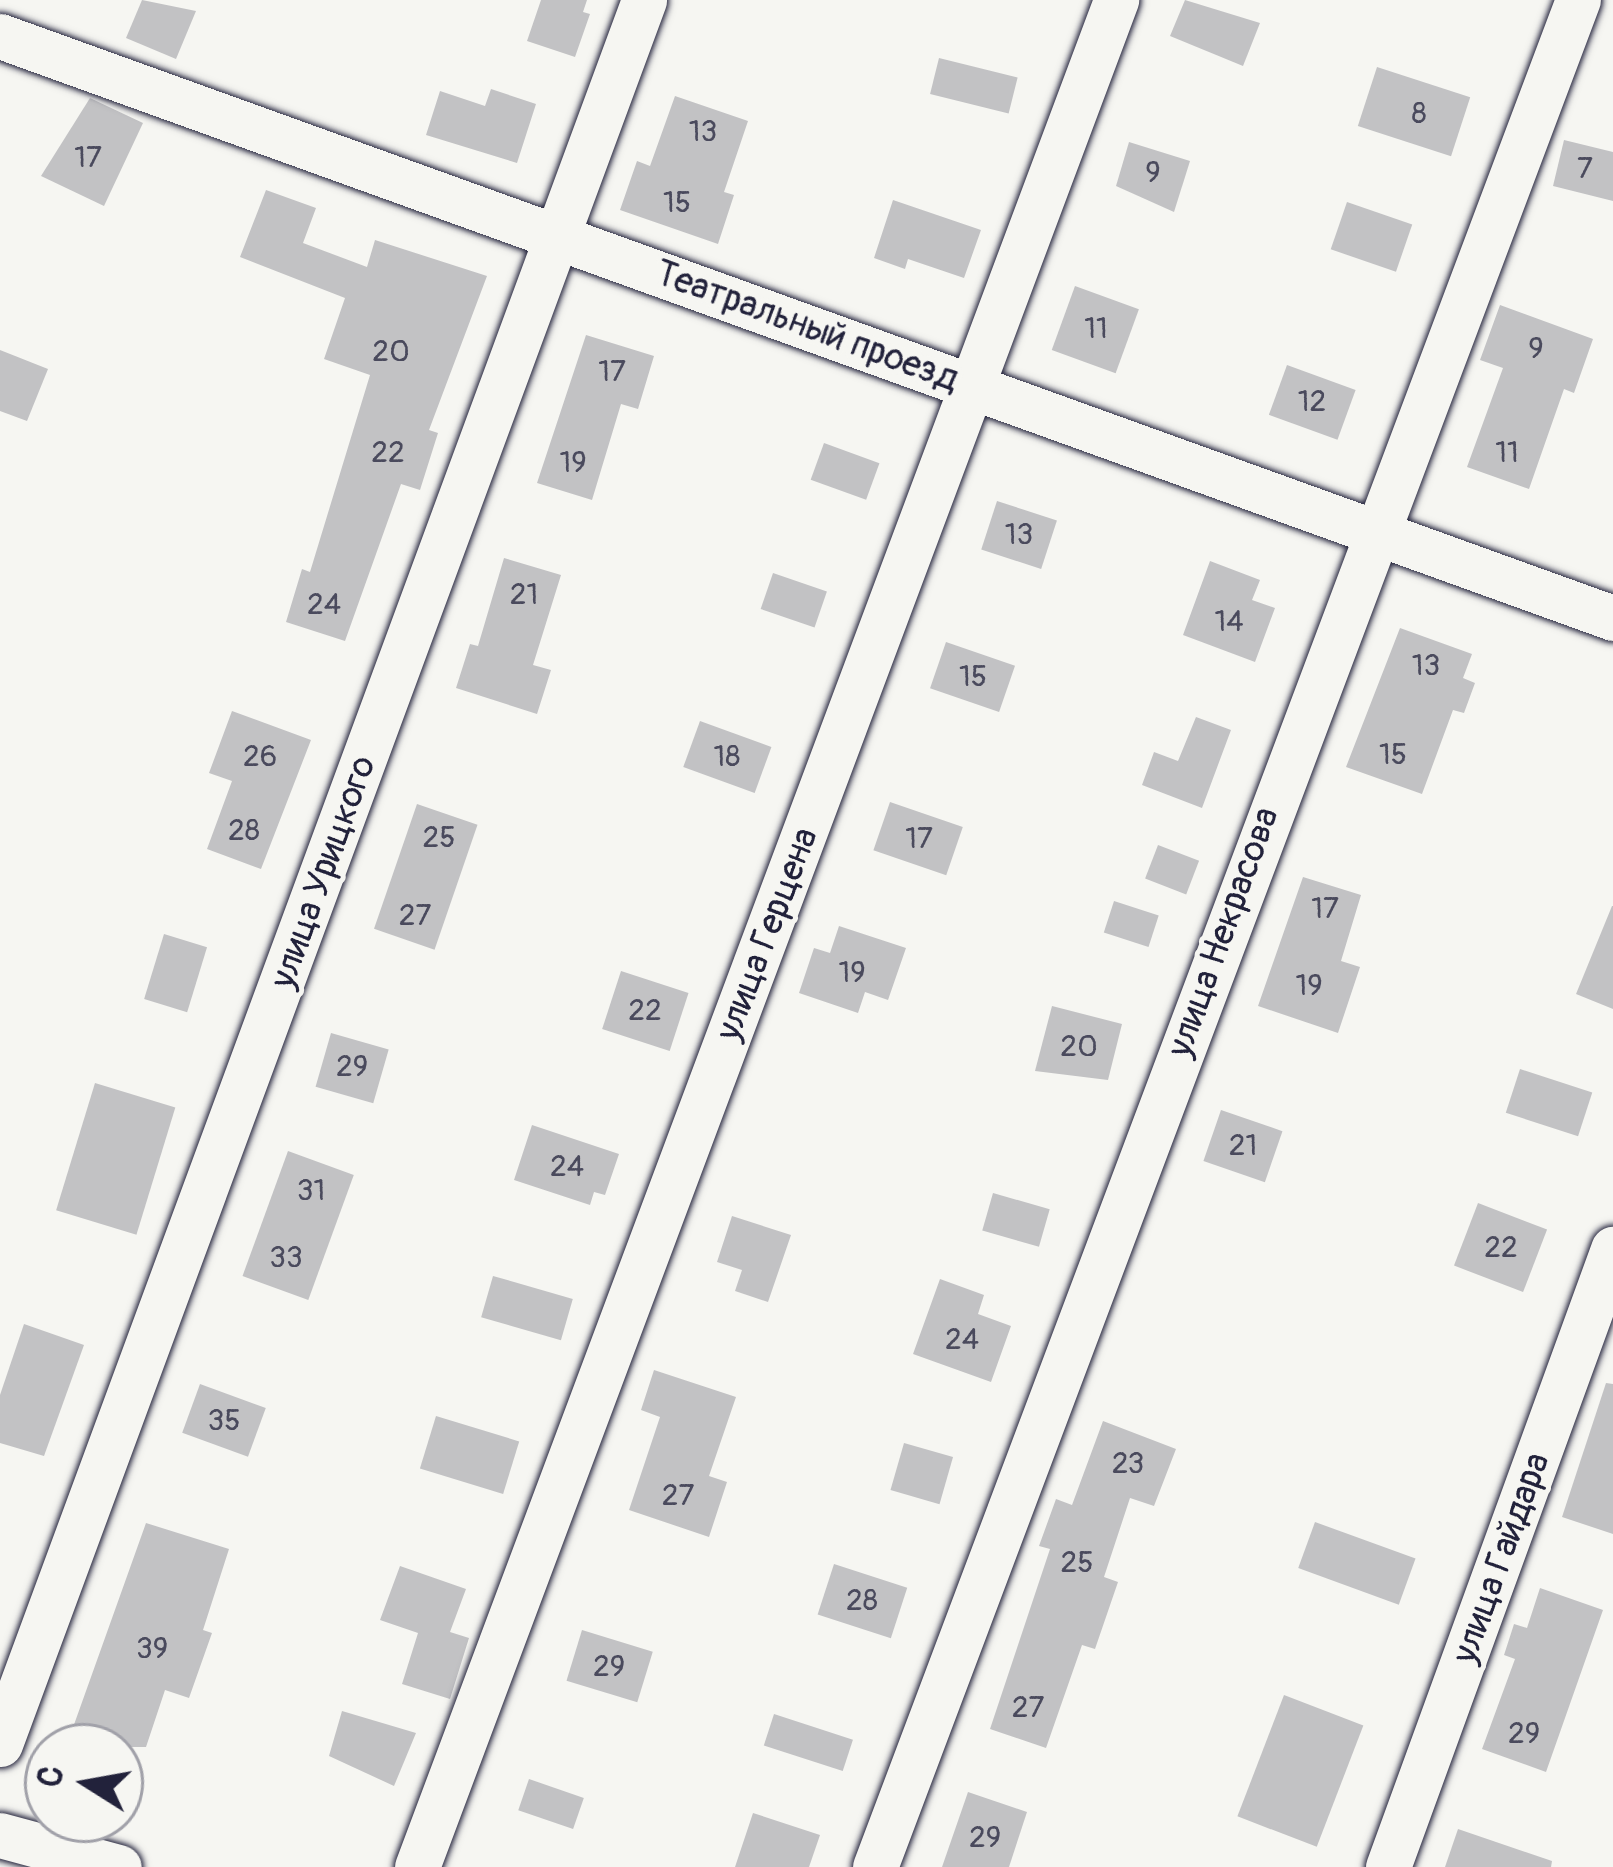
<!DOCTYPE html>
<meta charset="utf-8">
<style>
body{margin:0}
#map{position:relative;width:1613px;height:1867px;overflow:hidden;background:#f6f6f2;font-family:Pangolin,sans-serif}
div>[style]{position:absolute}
.building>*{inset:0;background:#c2c2c4;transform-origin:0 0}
.roads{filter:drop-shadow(0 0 3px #22223b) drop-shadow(0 0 3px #22223b)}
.street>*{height:45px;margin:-22.5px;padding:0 22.5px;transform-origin:22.5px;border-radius:22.5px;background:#f6f6f2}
span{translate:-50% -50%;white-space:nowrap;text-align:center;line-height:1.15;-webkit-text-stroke:10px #f6f6f2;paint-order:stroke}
.number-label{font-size:30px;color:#4a4a5d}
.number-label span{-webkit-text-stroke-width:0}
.street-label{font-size:36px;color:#22223b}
.north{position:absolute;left:24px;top:1723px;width:120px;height:120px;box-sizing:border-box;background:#f6f6f2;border:3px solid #a1a1a9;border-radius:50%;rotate:281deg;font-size:33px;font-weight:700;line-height:48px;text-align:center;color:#22223b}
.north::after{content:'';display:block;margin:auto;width:42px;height:54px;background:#22223b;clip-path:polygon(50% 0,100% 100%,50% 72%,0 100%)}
</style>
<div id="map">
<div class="building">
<div style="clip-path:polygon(142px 0,196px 11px,176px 59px,126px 38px)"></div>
<div style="clip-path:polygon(541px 0,587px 0,583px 12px,590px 14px,575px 57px,527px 41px)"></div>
<div style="clip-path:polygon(1185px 0,1260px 23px,1243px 66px,1170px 36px)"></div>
<div style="left:939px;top:58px;width:81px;height:37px;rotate:14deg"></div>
<div style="left:1377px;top:67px;width:98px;height:62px;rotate:18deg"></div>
<div style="clip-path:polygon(491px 89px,536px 104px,517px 163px,426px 135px,440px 91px,485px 106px)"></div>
<div style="clip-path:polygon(675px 96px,748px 121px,724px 192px,734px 195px,718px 244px,620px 210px,637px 161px,650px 166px)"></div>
<div style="clip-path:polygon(90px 98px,143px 123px,104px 206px,41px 176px)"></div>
<div style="clip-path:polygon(1564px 140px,1613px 152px,1613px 201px,1553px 186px)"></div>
<div style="clip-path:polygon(1129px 142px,1190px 161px,1174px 212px,1116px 186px)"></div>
<div style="clip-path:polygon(266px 190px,316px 208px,303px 243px,367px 267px,375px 240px,487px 276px,429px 430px,438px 433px,420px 490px,401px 484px,345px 641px,286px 622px,302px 569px,310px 572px,370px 375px,324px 359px,345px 298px,240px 257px)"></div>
<div style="clip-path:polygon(893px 200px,981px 230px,964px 278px,908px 259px,905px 269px,874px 258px)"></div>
<div style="left:1347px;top:202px;width:69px;height:50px;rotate:19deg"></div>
<div style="left:1075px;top:286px;width:68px;height:68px;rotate:20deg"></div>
<div style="clip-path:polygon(1500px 305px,1593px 339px,1574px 393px,1564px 389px,1529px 489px,1467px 467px,1503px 368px,1480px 360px)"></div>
<div style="clip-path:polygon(586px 335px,654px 356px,638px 409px,621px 404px,592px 500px,537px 483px)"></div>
<div style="clip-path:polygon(0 350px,48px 369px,27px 421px,0 411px)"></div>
<div style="left:1287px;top:365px;width:73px;height:53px;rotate:20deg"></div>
<div style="left:824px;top:443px;width:59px;height:39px;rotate:20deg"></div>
<div style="left:997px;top:501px;width:63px;height:51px;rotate:18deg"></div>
<div style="clip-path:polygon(504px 558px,561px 575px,533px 665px,551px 670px,537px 714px,456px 688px,470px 644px,478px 646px)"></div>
<div style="clip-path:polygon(1210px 561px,1260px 580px,1252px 600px,1275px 608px,1255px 662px,1183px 635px)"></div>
<div style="left:773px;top:573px;width:57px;height:38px;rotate:19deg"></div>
<div style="clip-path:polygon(1400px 628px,1472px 654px,1463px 678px,1475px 683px,1464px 713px,1453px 710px,1422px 794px,1346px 767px)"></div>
<div style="left:946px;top:642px;width:73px;height:49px;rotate:19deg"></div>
<div style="clip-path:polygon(232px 711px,311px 740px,261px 869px,207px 849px,232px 781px,209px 773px)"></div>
<div style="clip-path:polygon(1196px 717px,1231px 730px,1202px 808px,1142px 785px,1154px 752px,1178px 761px)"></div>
<div style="left:700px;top:721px;width:76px;height:49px;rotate:20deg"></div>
<div style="left:890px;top:802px;width:77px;height:51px;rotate:19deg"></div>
<div style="left:417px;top:804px;width:64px;height:132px;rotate:19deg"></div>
<div style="left:1158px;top:845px;width:44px;height:36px;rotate:21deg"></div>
<div style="clip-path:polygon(1303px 877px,1361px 895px,1341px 961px,1360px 967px,1338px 1033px,1258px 1006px)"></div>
<div style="left:1114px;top:901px;width:47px;height:33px;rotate:18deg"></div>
<div style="clip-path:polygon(1612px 906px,1613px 906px,1613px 1009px,1576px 994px)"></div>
<div style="clip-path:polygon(839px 926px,906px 948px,888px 1000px,865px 992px,858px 1013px,799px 993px,814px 948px,830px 953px)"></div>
<div style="left:164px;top:934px;width:45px;height:68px;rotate:17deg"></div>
<div style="left:621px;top:971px;width:71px;height:61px;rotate:18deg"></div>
<div style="clip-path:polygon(1052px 1006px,1122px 1024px,1108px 1080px,1035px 1071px)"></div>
<div style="left:331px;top:1033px;width:60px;height:56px;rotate:16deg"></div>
<div style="left:1520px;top:1069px;width:76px;height:46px;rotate:18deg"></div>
<div style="left:95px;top:1083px;width:84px;height:133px;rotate:17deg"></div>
<div style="left:1221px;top:1110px;width:65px;height:54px;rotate:19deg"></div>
<div style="clip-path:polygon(532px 1125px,619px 1154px,605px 1195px,594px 1192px,590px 1205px,514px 1180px)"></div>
<div style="left:288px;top:1151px;width:70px;height:133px;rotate:20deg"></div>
<div style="left:993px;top:1193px;width:59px;height:39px;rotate:16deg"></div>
<div style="left:1478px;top:1203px;width:74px;height:67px;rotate:21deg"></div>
<div style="clip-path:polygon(732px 1216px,791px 1235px,768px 1302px,735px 1291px,742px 1270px,717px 1262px)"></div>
<div style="left:493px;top:1276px;width:83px;height:43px;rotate:16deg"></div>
<div style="clip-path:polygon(940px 1279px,984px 1295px,978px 1314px,1011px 1326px,991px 1382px,913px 1354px)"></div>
<div style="clip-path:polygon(24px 1324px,84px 1345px,44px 1456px,0 1443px,0 1395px)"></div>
<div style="clip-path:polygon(654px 1370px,736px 1397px,709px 1476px,727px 1482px,709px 1537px,629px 1510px,660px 1417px,641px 1410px)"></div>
<div style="clip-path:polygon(1606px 1383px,1613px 1384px,1613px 1534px,1562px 1517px)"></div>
<div style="left:200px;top:1384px;width:70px;height:52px;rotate:20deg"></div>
<div style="left:436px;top:1416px;width:87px;height:55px;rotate:17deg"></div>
<div style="clip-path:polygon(1103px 1421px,1176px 1449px,1154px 1506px,1130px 1498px,1104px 1577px,1118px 1582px,1095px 1649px,1082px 1645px,1046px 1748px,990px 1729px,1050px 1549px,1039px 1546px,1056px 1499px,1072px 1505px)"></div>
<div style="left:904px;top:1443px;width:51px;height:49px;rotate:16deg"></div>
<div style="left:1315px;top:1522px;width:107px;height:49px;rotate:20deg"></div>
<div style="clip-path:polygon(146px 1523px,229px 1549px,203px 1630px,212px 1633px,189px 1698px,165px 1690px,146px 1747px,66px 1747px)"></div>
<div style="left:834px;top:1564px;width:77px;height:53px;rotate:18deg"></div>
<div style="clip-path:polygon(400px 1566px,466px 1589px,450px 1632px,469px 1638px,450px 1699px,402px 1684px,418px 1633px,380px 1620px)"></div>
<div style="clip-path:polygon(1540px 1588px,1603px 1610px,1546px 1772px,1482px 1749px,1515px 1659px,1504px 1655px,1514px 1624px,1527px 1628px)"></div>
<div style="left:582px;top:1630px;width:74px;height:53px;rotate:17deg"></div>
<div style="left:1284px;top:1695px;width:85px;height:130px;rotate:21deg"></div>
<div style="clip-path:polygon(342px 1711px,416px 1733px,394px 1786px,329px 1756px)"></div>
<div style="left:774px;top:1714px;width:83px;height:33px;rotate:18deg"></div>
<div style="left:529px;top:1779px;width:58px;height:33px;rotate:19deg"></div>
<div style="clip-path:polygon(968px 1792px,1027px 1812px,1009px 1867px,942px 1867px)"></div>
<div style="clip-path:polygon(753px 1813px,820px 1835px,809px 1867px,735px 1867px)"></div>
<div style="clip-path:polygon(1458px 1829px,1552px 1861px,1551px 1867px,1445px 1867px)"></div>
</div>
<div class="roads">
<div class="street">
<div style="left:0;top:36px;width:1715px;rotate:19.84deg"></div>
<div style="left:0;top:1744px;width:1859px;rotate:-69.73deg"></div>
<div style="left:0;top:1835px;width:123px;rotate:15.1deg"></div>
<div style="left:417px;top:1867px;width:1994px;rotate:-69.47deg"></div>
<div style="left:875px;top:1867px;width:1995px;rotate:-69.37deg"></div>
<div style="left:1388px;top:1867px;width:658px;rotate:-69.99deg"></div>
</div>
</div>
<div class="number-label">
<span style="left:1419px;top:114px">8</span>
<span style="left:703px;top:132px">13</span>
<span style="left:88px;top:158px">17</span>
<span style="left:1585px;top:169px">7</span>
<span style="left:1153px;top:173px">9</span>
<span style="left:677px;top:203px">15</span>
<span style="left:1096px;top:329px">11</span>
<span style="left:1536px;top:349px">9</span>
<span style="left:391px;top:352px">20</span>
<span style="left:612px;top:372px">17</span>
<span style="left:1312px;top:402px">12</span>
<span style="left:388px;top:453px">22</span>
<span style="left:1507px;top:453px">11</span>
<span style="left:573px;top:463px">19</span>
<span style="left:1019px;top:535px">13</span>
<span style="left:524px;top:595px">21</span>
<span style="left:324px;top:605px">24</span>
<span style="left:1229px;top:622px">14</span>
<span style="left:1426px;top:666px">13</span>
<span style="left:973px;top:677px">15</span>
<span style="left:1393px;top:755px">15</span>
<span style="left:260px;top:757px">26</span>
<span style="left:727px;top:757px">18</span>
<span style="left:244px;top:831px">28</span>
<span style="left:439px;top:838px">25</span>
<span style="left:919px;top:839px">17</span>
<span style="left:1325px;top:909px">17</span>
<span style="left:415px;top:916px">27</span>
<span style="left:852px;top:973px">19</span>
<span style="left:1309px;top:986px">19</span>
<span style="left:645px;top:1011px">22</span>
<span style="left:1079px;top:1047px">20</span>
<span style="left:352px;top:1067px">29</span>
<span style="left:1243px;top:1146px">21</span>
<span style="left:567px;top:1167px">24</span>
<span style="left:311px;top:1191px">31</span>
<span style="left:1501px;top:1248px">22</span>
<span style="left:286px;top:1258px">33</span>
<span style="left:962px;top:1340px">24</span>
<span style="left:224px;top:1421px">35</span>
<span style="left:1128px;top:1464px">23</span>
<span style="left:678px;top:1496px">27</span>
<span style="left:1077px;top:1563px">25</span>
<span style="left:862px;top:1601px">28</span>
<span style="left:152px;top:1649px">39</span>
<span style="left:609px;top:1667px">29</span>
<span style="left:1028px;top:1708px">27</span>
<span style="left:1524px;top:1734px">29</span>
<span style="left:985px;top:1838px">29</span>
</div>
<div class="street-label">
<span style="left:807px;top:326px;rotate:20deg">Театральный проезд</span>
<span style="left:323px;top:872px;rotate:-70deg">улица Урицкого</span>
<span style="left:1223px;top:932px;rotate:-70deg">улица Некрасова</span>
<span style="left:767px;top:934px;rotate:-69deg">улица Герцена</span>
<span style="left:1501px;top:1558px;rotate:-70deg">улица Гайдара</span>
</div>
<div class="north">С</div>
</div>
